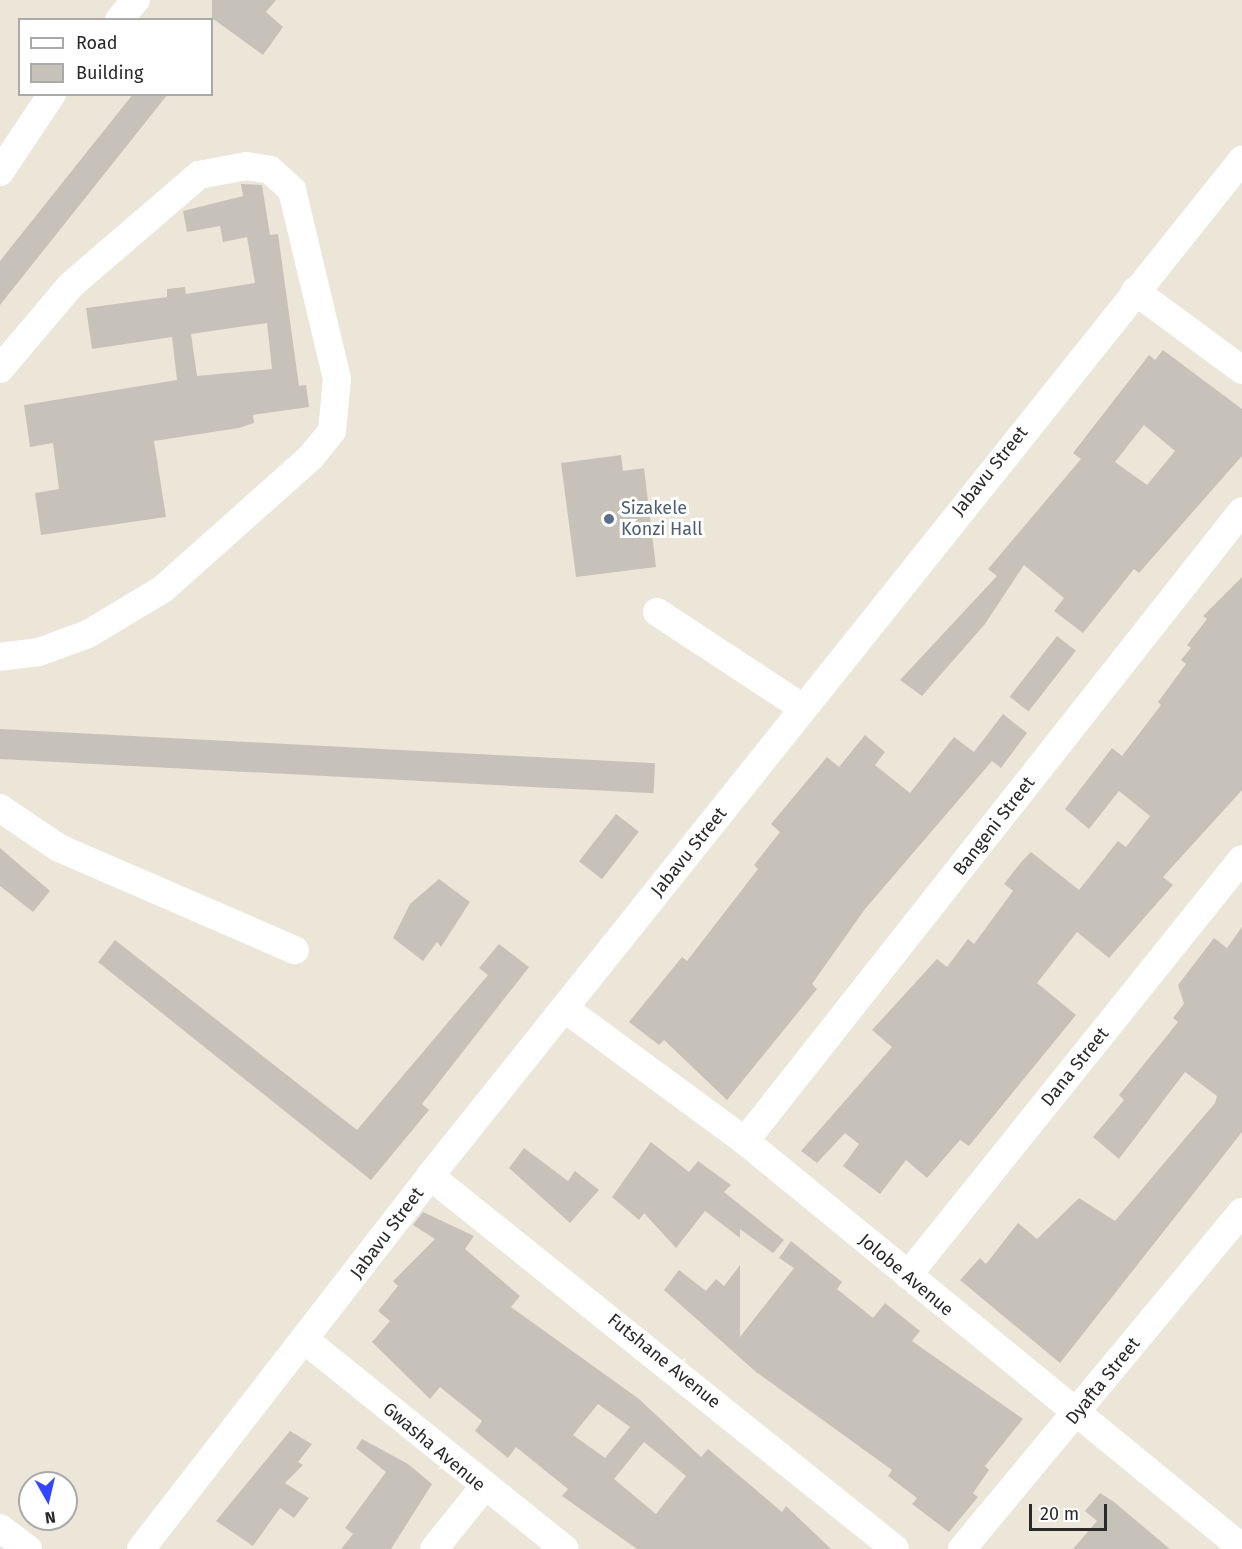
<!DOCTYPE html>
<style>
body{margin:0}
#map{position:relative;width:1242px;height:1549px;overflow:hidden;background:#ece6d9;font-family:"Fira Sans",sans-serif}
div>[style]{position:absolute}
.building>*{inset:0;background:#c7c2b9;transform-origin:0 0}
.minor>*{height:28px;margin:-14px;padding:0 14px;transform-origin:14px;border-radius:14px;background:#fff}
.dots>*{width:16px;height:16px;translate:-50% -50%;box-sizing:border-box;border:3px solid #fff;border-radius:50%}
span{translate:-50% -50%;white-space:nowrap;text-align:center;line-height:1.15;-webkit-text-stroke:6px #fff;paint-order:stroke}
.street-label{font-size:18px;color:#292929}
.service-label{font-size:18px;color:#4e5e75}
.left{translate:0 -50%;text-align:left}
.legend{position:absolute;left:18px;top:18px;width:195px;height:78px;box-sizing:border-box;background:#fff;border:2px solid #a9a9a9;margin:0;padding:8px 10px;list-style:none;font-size:18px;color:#292929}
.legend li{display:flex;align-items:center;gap:12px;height:30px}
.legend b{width:30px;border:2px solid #a9a9a9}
.north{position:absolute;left:18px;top:1471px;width:60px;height:60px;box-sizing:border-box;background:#fff;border:2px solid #a9a9a9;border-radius:50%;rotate:172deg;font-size:16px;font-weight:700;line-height:24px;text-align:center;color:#292929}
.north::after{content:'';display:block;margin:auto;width:21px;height:27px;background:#3345ff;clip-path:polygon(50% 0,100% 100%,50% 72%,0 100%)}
.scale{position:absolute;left:1029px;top:1504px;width:78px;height:27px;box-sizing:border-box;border:3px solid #292929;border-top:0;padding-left:8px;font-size:18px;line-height:21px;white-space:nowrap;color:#292929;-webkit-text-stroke:4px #fff;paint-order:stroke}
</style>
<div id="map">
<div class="building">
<div style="clip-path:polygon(212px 0,276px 0,266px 12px,283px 27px,263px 55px,212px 18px)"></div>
<div style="clip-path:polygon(133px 94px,168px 94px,0 305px,0 261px)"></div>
<div style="clip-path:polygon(evenodd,241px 184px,262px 185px,270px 235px,278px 234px,299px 386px,306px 385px,309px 407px,253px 415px,254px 423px,239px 428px,154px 441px,166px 517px,41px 535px,35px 493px,59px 489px,53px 443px,30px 447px,24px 405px,177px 380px,172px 337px,92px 349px,86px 308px,167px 297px,167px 289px,185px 287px,186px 294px,255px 283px,247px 237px,223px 242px,220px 226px,187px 232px,183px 211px,243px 196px,241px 184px,267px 323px,272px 369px,197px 376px,191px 334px,267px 323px)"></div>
<div style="clip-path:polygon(evenodd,1163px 350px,1242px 409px,1242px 456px,1139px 573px,1134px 569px,1083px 633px,1054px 611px,1064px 598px,1024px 565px,985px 624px,922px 696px,900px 680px,997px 576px,988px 569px,1081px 459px,1073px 453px,1149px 355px,1155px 360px,1163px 350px,1144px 425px,1175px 451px,1147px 485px,1115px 462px,1144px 425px)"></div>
<div style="clip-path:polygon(621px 455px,623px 471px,644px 468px,656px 567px,576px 577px,561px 463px)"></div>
<div style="clip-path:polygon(1242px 577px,1242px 790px,1163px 877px,1173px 885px,1109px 958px,1077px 932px,1037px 983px,1076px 1015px,969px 1146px,960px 1140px,927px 1178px,906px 1160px,880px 1194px,843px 1166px,859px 1144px,845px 1133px,817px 1163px,801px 1151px,892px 1047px,872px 1030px,937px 959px,947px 967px,968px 939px,974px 944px,1013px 891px,1004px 884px,1022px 861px,1031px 852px,1079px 890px,1118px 841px,1126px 847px,1150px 816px,1119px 791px,1089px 829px,1065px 809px,1112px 748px,1122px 756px,1161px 705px,1158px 702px,1186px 664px,1181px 660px,1191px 648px,1187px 645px,1207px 619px,1203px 616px)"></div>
<div style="left:1057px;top:636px;width:24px;height:77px;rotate:38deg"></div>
<div style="clip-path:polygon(1003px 714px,1027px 733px,1001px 768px,992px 761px,865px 909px,812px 984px,817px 989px,727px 1100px,664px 1040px,659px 1045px,629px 1022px,682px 957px,687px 961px,758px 869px,754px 865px,780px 832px,771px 824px,827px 757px,839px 767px,865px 735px,885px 752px,875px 765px,910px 793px,954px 737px,974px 752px)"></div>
<div style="left:0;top:729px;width:656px;height:30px;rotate:3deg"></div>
<div style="left:616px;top:814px;width:29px;height:60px;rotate:38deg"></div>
<div style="clip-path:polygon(0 848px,50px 891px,33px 912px,0 886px)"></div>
<div style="clip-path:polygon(439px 879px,470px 902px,441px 947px,437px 942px,423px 961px,393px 938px,410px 904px)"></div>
<div style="clip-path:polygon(1242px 927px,1242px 1132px,1060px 1363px,960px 1280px,980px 1258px,986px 1264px,1018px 1223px,1037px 1239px,1079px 1198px,1115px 1221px,1215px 1103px,1217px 1096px,1185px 1072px,1119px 1159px,1093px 1137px,1124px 1100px,1119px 1095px,1178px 1022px,1173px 1018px,1184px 1004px,1178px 985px,1214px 938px,1227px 948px)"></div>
<div style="clip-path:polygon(115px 940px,357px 1130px,488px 975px,479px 968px,499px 944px,529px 967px,422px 1104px,429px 1110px,371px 1180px,98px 962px)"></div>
<div style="clip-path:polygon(651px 1142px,689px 1172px,698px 1161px,731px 1185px,724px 1192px,784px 1240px,773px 1253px,740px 1229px,740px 1238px,705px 1211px,676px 1248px,644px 1213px,639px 1220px,612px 1197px)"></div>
<div style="clip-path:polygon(524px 1148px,568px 1181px,575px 1171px,599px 1190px,570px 1223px,509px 1168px)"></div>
<div style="clip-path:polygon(evenodd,423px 1212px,474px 1236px,465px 1249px,520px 1296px,511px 1307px,639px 1399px,701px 1457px,708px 1449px,782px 1512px,786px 1506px,831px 1549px,637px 1549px,562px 1496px,568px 1489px,516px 1447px,508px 1458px,475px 1431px,482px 1421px,440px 1387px,430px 1399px,372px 1342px,390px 1321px,378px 1311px,398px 1286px,393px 1281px,435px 1239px,413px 1225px,423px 1212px,598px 1404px,630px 1427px,605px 1458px,573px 1435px,598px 1404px,423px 1212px,644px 1442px,686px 1476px,656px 1514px,614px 1479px,644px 1442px)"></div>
<div style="clip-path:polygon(791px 1241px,842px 1282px,837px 1289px,873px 1318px,885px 1303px,920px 1331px,912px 1341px,1023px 1419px,985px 1466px,989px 1470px,973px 1493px,978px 1497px,949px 1532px,912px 1504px,917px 1498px,888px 1476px,892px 1470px,756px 1372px,664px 1290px,679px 1270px,706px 1291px,716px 1279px,724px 1286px,740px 1265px,740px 1337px,794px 1268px,779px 1258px)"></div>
<div style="clip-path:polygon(290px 1431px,312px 1444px,298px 1462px,303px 1465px,285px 1483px,309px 1498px,294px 1518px,280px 1508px,253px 1546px,216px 1521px)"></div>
<div style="clip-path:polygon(362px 1439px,408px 1464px,432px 1484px,391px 1549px,341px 1549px,353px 1534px,345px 1528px,386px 1472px,356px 1448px)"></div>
<div style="clip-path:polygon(1100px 1493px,1114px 1502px,1170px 1549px,1073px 1549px,1097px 1521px,1085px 1511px)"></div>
</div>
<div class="minor">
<div style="left:119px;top:20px;width:26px;rotate:-50deg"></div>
<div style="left:0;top:172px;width:94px;rotate:-56.3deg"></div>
<div style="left:1135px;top:291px;width:133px;rotate:36.4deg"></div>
<div style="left:0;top:369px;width:110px;rotate:-49.8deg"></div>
<div style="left:71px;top:285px;width:169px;rotate:-40.7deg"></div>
<div style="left:199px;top:175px;width:48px;rotate:-10.8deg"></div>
<div style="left:246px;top:166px;width:24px;rotate:9deg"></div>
<div style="left:270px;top:170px;width:30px;rotate:42deg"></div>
<div style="left:292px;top:190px;width:194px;rotate:76.6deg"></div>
<div style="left:337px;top:379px;width:52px;rotate:95.5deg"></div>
<div style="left:332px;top:431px;width:33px;rotate:129deg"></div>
<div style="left:311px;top:457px;width:198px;rotate:138.3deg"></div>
<div style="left:163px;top:589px;width:87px;rotate:149deg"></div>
<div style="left:88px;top:634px;width:52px;rotate:159.8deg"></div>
<div style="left:39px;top:652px;width:39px;rotate:173deg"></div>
<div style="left:657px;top:612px;width:175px;rotate:33.3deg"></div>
<div style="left:0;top:808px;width:71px;rotate:34.1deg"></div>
<div style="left:59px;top:848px;width:257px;rotate:23.4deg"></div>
<div style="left:564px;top:1008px;width:225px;rotate:36.3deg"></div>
<div style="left:745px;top:1141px;width:642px;rotate:39.31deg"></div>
<div style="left:745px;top:1141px;width:802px;rotate:-51.73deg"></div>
<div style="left:430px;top:1176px;width:596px;rotate:38.73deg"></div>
<div style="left:908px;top:1275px;width:533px;rotate:-51.24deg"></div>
<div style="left:306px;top:1341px;width:332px;rotate:38.8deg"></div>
<div style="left:0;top:1528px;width:35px;rotate:37deg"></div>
<div style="left:141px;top:1549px;width:472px;rotate:-52.2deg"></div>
<div style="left:430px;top:1176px;width:1301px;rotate:-51.37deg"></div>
<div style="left:434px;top:1549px;width:78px;rotate:-51.2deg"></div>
<div style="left:962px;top:1549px;width:438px;rotate:-50.3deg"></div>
</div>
<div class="dots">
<div style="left:609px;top:519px;background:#5c6f8a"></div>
</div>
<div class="street-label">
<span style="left:990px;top:471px;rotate:-51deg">Jabavu Street</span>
<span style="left:994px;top:826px;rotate:-52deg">Bangeni Street</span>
<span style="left:689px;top:852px;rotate:-51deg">Jabavu Street</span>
<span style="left:1075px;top:1067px;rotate:-51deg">Dana Street</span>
<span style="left:387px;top:1233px;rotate:-53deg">Jabavu Street</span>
<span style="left:906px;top:1275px;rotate:40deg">Jolobe Avenue</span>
<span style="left:664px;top:1361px;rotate:39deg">Futshane Avenue</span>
<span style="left:1103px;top:1381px;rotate:-51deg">Dyafta Street</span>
<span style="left:434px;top:1447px;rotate:40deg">Gwasha Avenue</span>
</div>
<div class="service-label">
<span class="left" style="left:621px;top:519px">Sizakele<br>Konzi Hall</span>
</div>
<ul class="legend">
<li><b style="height:8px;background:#fff"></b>Road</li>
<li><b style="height:16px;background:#c7c2b9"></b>Building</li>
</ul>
<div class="north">N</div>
<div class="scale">20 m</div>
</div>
